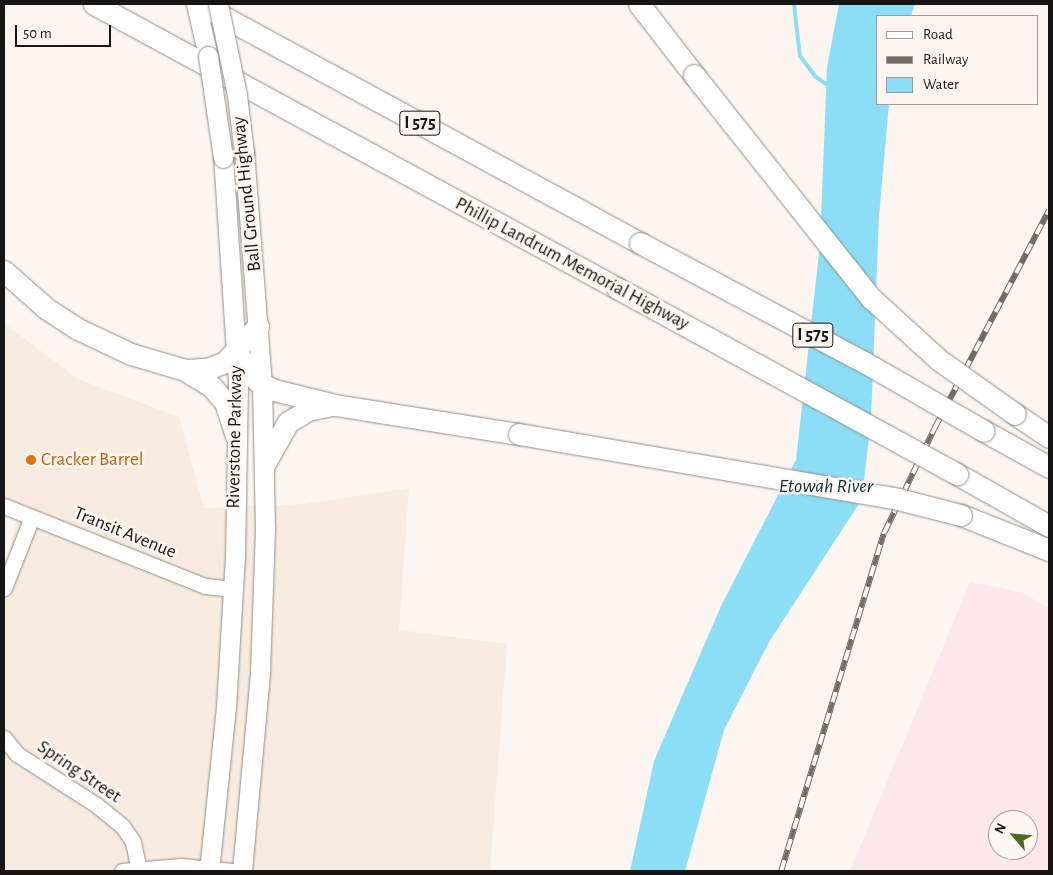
<!DOCTYPE html>
<style>
body{margin:0}
#map{position:relative;width:1053px;height:875px;overflow:hidden;background:#fdf6f0;font-family:"Alegreya Sans",sans-serif}
div>[style]{position:absolute}
.built>*{inset:0;background:#f8ebdf}
.industrial>*{inset:0;background:#fce7eb}
.water>*{inset:0;background:#8bdef5}
.stream>*{height:4px;margin:-2px;padding:0 2px;transform-origin:2px;border-radius:2px;background:#8bdef5}
.roads{filter:drop-shadow(0 0 1px #938d88) drop-shadow(0 0 1px #938d88)}
.minor>*{height:15px;margin:-7.5px;padding:0 7.5px;transform-origin:7.5px;border-radius:7.5px;background:#fff}
.major>*{height:19px;margin:-9.5px;padding:0 9.5px;transform-origin:9.5px;border-radius:9.5px;background:#fff}
.highway>*{height:21px;margin:-10.5px;padding:0 10.5px;transform-origin:10.5px;border-radius:10.5px;background:#fff}
.rail>*{height:5.5px;margin-top:-2.75px;transform-origin:0;background:repeating-linear-gradient(90deg,#fdf6f0 0 11px,#706c69 0 22px);box-sizing:border-box;border-block:1px solid #706c69}
.bridges{filter:drop-shadow(0 0 1px #938d88) drop-shadow(0 0 1px #938d88)}
.major-bridge>*{height:19px;margin:-9.5px;padding:0 9.5px;transform-origin:9.5px;border-radius:9.5px;background:#fff}
.highway-bridge>*{height:21px;margin:-10.5px;padding:0 10.5px;transform-origin:10.5px;border-radius:10.5px;background:#fff}
.dots>*{width:14px;height:14px;translate:-50% -50%;box-sizing:border-box;border:2px solid #fdf6f0;border-radius:50%}
span{translate:-50% -50%;white-space:nowrap;text-align:center;line-height:1.15;-webkit-text-stroke:5px #fdf6f0;paint-order:stroke}
.shield-label span{padding:1px 4px;background:#fdf6f0;border:1px solid;border-radius:4px;-webkit-text-stroke-width:0}
.shield-label{font-size:18px;color:#181614;font-weight:700}
.street-label{font-size:19px;color:#181614}
.food-label{font-size:19px;color:#c56008}
.left{translate:0 -50%;text-align:left}
.water-label{font-size:20px;color:#0a333c;font-style:italic}
.frame{position:absolute;inset:0;border:5px solid #181614;pointer-events:none}
.legend{position:absolute;left:876px;top:15px;width:162px;height:90px;box-sizing:border-box;background:#fdf6f0;border:1px solid #a19c98;margin:0;padding:6px 9px;list-style:none;font-size:15px;color:#181614}
.legend li{display:flex;align-items:center;gap:10px;height:25px}
.legend b{width:25px;border:1px solid #a19c98}
.north{position:absolute;left:988px;top:810px;width:50px;height:50px;box-sizing:border-box;background:#fdf6f0;border:1px solid #a19c98;border-radius:50%;rotate:297deg;font-size:14px;font-weight:700;line-height:20px;text-align:center;color:#181614}
.north::after{content:'';display:block;margin:auto;width:18px;height:22px;background:#4d6a1d;clip-path:polygon(50% 0,100% 100%,50% 72%,0 100%)}
.scale{position:absolute;left:15px;top:25px;width:96px;height:22px;box-sizing:border-box;border:2px solid #181614;border-top:0;padding-left:6px;font-size:15px;line-height:18px;white-space:nowrap;color:#181614;-webkit-text-stroke:4px #fdf6f0;paint-order:stroke}
</style>
<div id="map">
<div class="built">
<div style="clip-path:polygon(4px 323px,78px 379px,179px 417px,204px 508px,305px 504px,409px 488px,399px 630px,507px 644px,490px 871px,4px 871px,4px 578px,17px 515px,4px 510px)"></div>
</div>
<div class="industrial">
<div style="clip-path:polygon(evenodd,970px 582px,1021px 592px,1049px 608px,1049px 871px,850px 871px,970px 582px,998px 820px,1028px 820px,1028px 850px,998px 850px,998px 820px)"></div>
</div>
<div class="water">
<div style="clip-path:polygon(839px 4px,915px 4px,911px 16px,877px 16px,877px 104px,889px 104px,879px 216px,871px 420px,862px 499px,769px 642px,724px 730px,685px 871px,630px 871px,654px 761px,721px 606px,796px 460px,820px 244px,827px 67px)"></div>
</div>
<div class="stream">
<div style="left:794px;top:4px;width:52px;rotate:83.4deg"></div>
<div style="left:800px;top:56px;width:26px;rotate:53deg"></div>
<div style="left:816px;top:77px;width:16px;rotate:35deg"></div>
</div>
<div class="roads">
<div class="minor">
<div style="left:4px;top:506px;width:216px;rotate:21.7deg"></div>
<div style="left:205px;top:586px;width:28px;rotate:6deg"></div>
<div style="left:4px;top:588px;width:76px;rotate:-68.5deg"></div>
<div style="left:4px;top:738px;width:21px;rotate:51deg"></div>
<div style="left:17px;top:754px;width:93px;rotate:32.7deg"></div>
<div style="left:95px;top:804px;width:36px;rotate:39deg"></div>
<div style="left:123px;top:827px;width:18px;rotate:56deg"></div>
<div style="left:133px;top:842px;width:29px;rotate:78deg"></div>
<div style="left:122px;top:871px;width:59px;rotate:-4.8deg"></div>
<div style="left:181px;top:866px;width:51px;rotate:5.6deg"></div>
</div>
<div class="major">
<div style="left:196px;top:4px;width:53px;rotate:77deg"></div>
<div style="left:209px;top:871px;width:165px;rotate:-84.1deg"></div>
<div style="left:226px;top:707px;width:150px;rotate:-86.6deg"></div>
<div style="left:235px;top:557px;width:175px;rotate:-89deg"></div>
<div style="left:238px;top:382px;width:225px;rotate:-93.8deg"></div>
<div style="left:242px;top:871px;width:200px;rotate:-84.8deg"></div>
<div style="left:260px;top:672px;width:143px;rotate:-88deg"></div>
<div style="left:265px;top:529px;width:144px;rotate:-91.2deg"></div>
<div style="left:262px;top:385px;width:233px;rotate:-94.4deg"></div>
</div>
<div class="highway">
<div style="left:94px;top:4px;width:595px;rotate:28.5deg"></div>
<div style="left:200px;top:4px;width:501px;rotate:28.51deg"></div>
<div style="left:639px;top:4px;width:90px;rotate:52.2deg"></div>
<div style="left:4px;top:271px;width:57px;rotate:41.5deg"></div>
<div style="left:47px;top:309px;width:37px;rotate:33deg"></div>
<div style="left:78px;top:329px;width:59px;rotate:25.3deg"></div>
<div style="left:131px;top:354px;width:56px;rotate:16.5deg"></div>
<div style="left:185px;top:370px;width:31px;rotate:32deg"></div>
<div style="left:211px;top:386px;width:21px;rotate:49deg"></div>
<div style="left:225px;top:402px;width:36px;rotate:72deg"></div>
<div style="left:236px;top:352px;width:36px;rotate:54deg"></div>
<div style="left:257px;top:381px;width:19px;rotate:28deg"></div>
<div style="left:274px;top:390px;width:63px;rotate:13.8deg"></div>
<div style="left:335px;top:405px;width:186px;rotate:9deg"></div>
<div style="left:185px;top:370px;width:22px;rotate:-3deg"></div>
<div style="left:207px;top:369px;width:19px;rotate:-21deg"></div>
<div style="left:225px;top:362px;width:49px;rotate:-47.5deg"></div>
<div style="left:1015px;top:414px;width:41px;rotate:34.1deg"></div>
<div style="left:984px;top:431px;width:74px;rotate:29deg"></div>
<div style="left:265px;top:463px;width:47px;rotate:-60.7deg"></div>
<div style="left:288px;top:422px;width:23px;rotate:-31deg"></div>
<div style="left:308px;top:410px;width:24px;rotate:-12deg"></div>
<div style="left:957px;top:474px;width:106px;rotate:29.5deg"></div>
<div style="left:961px;top:515px;width:95px;rotate:21.7deg"></div>
</div>
</div>
<div class="rail">
<div style="left:781px;top:871px;width:353px;rotate:-73.1deg"></div>
<div style="left:884px;top:533px;width:115px;rotate:-64.3deg"></div>
<div style="left:934px;top:429px;width:247px;rotate:-62.3deg"></div>
</div>
<div class="bridges">
<div class="major-bridge">
<div style="left:218px;top:4px;width:93px;rotate:78.2deg"></div>
<div style="left:237px;top:95px;width:58px;rotate:83.1deg"></div>
<div style="left:208px;top:56px;width:103px;rotate:81.6deg"></div>
</div>
<div class="highway-bridge">
<div style="left:694px;top:75px;width:285px;rotate:51.6deg"></div>
<div style="left:871px;top:298px;width:92px;rotate:42.4deg"></div>
<div style="left:939px;top:360px;width:93px;rotate:35.4deg"></div>
<div style="left:640px;top:243px;width:254px;rotate:28deg"></div>
<div style="left:864px;top:362px;width:138px;rotate:29.9deg"></div>
<div style="left:617px;top:288px;width:388px;rotate:28.7deg"></div>
<div style="left:519px;top:434px;width:385px;rotate:9.7deg"></div>
<div style="left:898px;top:499px;width:65px;rotate:14.3deg"></div>
</div>
</div>
<div class="dots">
<div style="left:31px;top:460px;background:#e8710a"></div>
</div>
<div class="shield-label">
<span style="left:420px;top:123px">I 575</span>
<span style="left:813px;top:335px">I 575</span>
</div>
<div class="street-label">
<span style="left:247px;top:194px;rotate:-96deg">Ball Ground Highway</span>
<span style="left:572px;top:264px;rotate:28deg">Phillip Landrum Memorial Highway</span>
<span style="left:235px;top:437px;rotate:-89deg">Riverstone Parkway</span>
<span style="left:125px;top:533px;rotate:22deg">Transit Avenue</span>
<span style="left:79px;top:772px;rotate:34deg">Spring Street</span>
</div>
<div class="food-label">
<span class="left" style="left:41px;top:460px">Cracker Barrel</span>
</div>
<div class="water-label">
<span style="left:826px;top:486px">Etowah River</span>
</div>
<div class="frame"></div>
<ul class="legend">
<li><b style="height:6px;background:#fff"></b>Road</li>
<li><b style="height:6px;background:#706c69"></b>Railway</li>
<li><b style="height:14px;background:#8bdef5"></b>Water</li>
</ul>
<div class="north">N</div>
<div class="scale">50 m</div>
</div>
